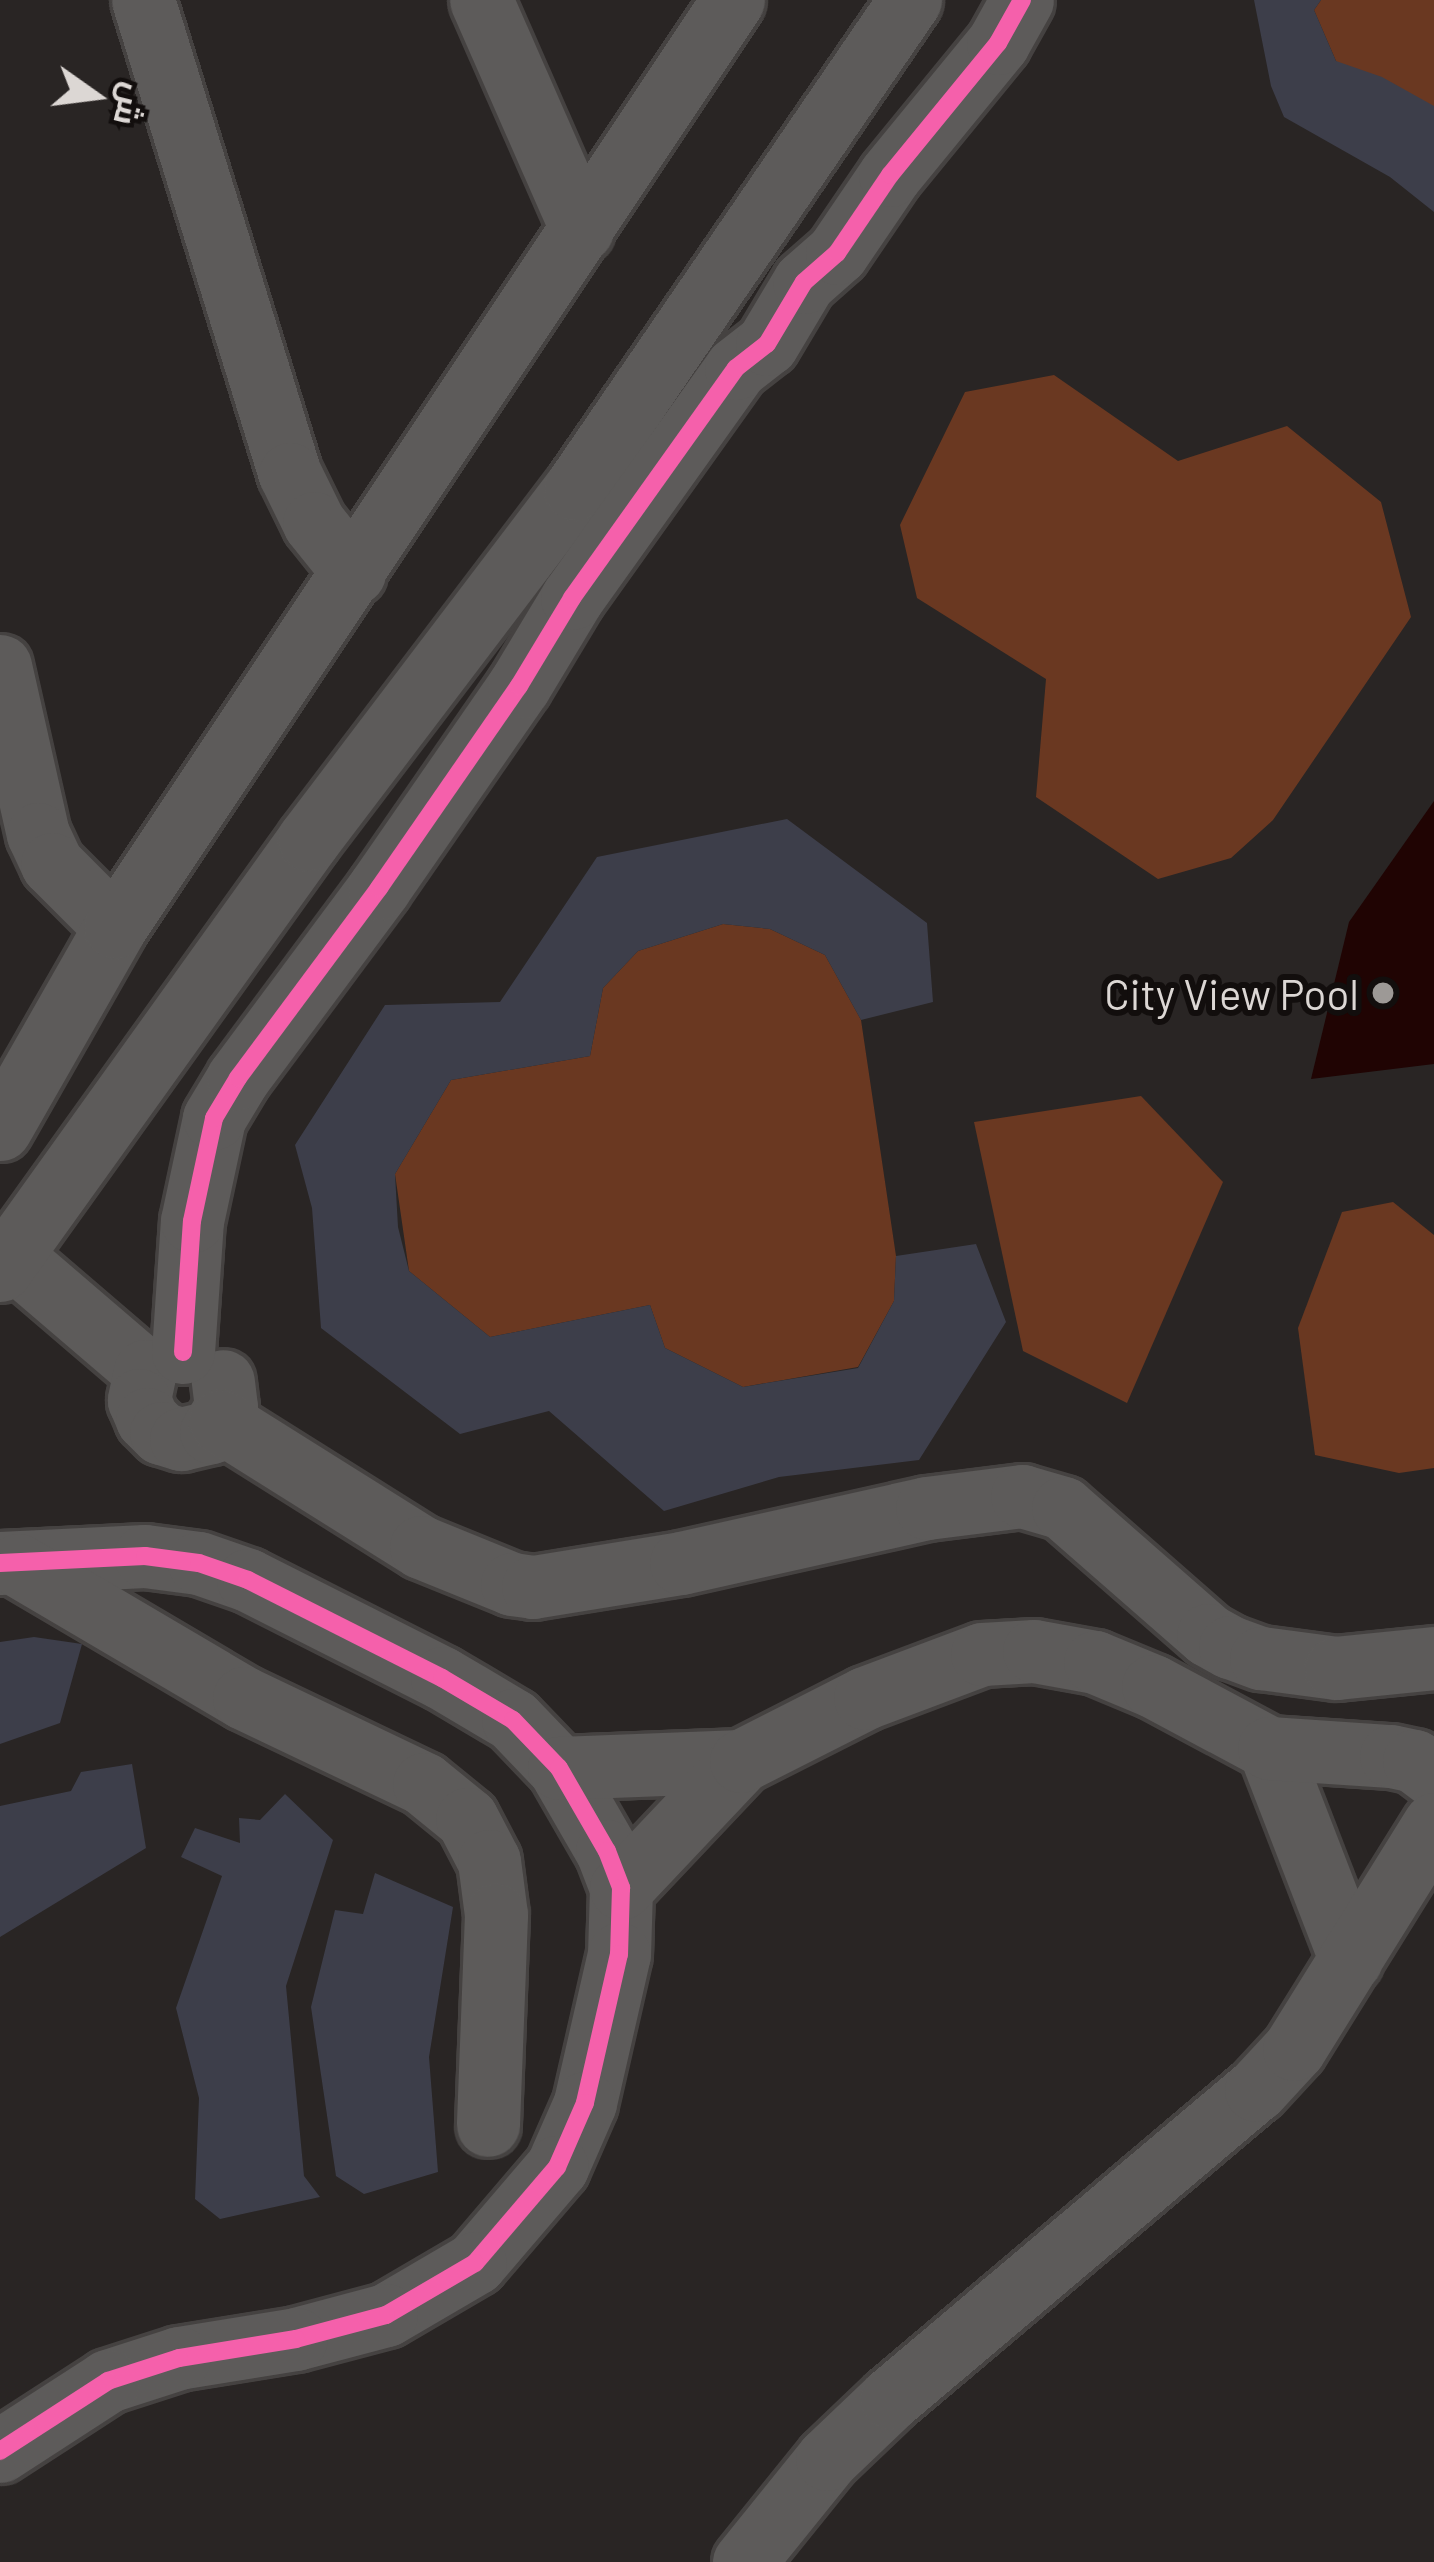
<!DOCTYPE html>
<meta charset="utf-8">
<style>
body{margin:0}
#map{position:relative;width:1434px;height:2562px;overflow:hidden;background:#292524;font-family:Barlow,Cairo,sans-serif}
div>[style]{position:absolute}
.green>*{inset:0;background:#6a3821}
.water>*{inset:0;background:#200403}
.building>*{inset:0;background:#3d3e4a}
.roads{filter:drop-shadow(3px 0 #454241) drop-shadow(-3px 0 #454241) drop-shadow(0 3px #454241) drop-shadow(0 -3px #454241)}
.minor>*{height:63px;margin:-31.5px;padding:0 31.5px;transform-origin:31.5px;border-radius:31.5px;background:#5d5b5a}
.cycleway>*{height:18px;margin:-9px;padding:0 9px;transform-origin:9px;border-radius:9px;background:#f560ab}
.dots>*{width:33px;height:33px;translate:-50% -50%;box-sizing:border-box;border:6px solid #120e0d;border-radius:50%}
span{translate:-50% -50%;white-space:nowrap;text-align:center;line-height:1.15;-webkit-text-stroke:12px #120e0d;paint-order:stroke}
.poi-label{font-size:42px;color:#dcd7d4}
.right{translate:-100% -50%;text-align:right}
.north{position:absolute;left:36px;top:36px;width:120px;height:120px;-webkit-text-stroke:9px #120e0d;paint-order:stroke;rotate:104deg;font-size:33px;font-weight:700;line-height:48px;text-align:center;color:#dcd7d4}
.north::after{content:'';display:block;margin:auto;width:42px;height:54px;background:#dcd7d4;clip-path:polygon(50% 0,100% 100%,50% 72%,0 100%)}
</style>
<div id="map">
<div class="green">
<i style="clip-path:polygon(1321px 0,1434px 0,1434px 186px,1336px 61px,1314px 10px)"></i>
<i style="clip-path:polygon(1054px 375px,1178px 461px,1287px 426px,1381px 502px,1411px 617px,1273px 820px,1231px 858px,1158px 879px,1036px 797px,1046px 679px,917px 598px,900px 525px,965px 392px)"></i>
<i style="clip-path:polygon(723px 924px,770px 929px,825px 955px,861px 1020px,896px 1256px,894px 1301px,858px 1367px,743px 1387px,665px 1348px,650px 1305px,490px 1337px,409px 1271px,395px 1174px,451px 1080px,590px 1056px,603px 988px,638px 951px)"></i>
<i style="clip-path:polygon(1141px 1096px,1223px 1182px,1127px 1403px,1023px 1351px,974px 1122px)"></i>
<i style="clip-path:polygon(1393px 1202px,1434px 1235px,1434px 1468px,1399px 1473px,1315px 1455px,1298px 1328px,1342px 1212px)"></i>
</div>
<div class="water">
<i style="clip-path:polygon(1434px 801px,1434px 1064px,1311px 1079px,1349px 922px)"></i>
</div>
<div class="building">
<i style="clip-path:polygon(1254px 0,1321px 0,1314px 10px,1336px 61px,1382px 77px,1434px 106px,1434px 212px,1390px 177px,1284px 117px,1271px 86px)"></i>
<i style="clip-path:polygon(787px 819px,927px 923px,933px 1002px,861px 1020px,825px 955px,770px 929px,723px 924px,638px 951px,603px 988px,590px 1056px,451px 1080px,395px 1174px,398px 1227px,409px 1271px,490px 1337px,650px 1305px,665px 1348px,743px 1387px,858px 1368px,894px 1301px,896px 1256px,976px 1244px,1006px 1322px,919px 1460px,779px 1477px,664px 1511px,549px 1411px,460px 1434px,321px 1328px,312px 1208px,295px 1145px,385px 1005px,500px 1002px,597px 857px)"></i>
<i style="clip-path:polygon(34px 1637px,82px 1644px,60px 1723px,0 1744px,0 1642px)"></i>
<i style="clip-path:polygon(132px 1764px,146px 1848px,0 1937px,0 1806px,71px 1791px,81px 1772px)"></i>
<i style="clip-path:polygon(285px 1794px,333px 1840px,286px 1986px,304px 2176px,320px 2197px,220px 2219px,195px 2199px,199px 2098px,176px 2008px,222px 1876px,181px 1857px,195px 1828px,240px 1843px,239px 1818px,260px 1820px)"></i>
<i style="clip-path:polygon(375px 1873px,453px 1907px,429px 2057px,438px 2172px,364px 2194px,336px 2176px,311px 2007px,335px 1910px,363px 1914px)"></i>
</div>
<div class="roads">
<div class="minor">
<i style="left:143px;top:0;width:496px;rotate:72.8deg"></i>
<i style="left:290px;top:474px;width:55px;rotate:63.9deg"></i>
<i style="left:314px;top:523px;width:64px;rotate:51.3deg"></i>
<i style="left:481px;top:0;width:251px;rotate:66.3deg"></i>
<i style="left:0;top:666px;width:172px;rotate:77.3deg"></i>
<i style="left:38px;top:834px;width:33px;rotate:65deg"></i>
<i style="left:52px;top:864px;width:89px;rotate:45deg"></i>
<i style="left:0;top:1129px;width:232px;rotate:-60.3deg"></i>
<i style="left:115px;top:927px;width:1114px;rotate:-56.31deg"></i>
<i style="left:11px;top:1256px;width:177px;rotate:40.6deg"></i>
<i style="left:145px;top:1371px;width:30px;rotate:102deg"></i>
<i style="left:139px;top:1400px;width:21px;rotate:67deg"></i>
<i style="left:147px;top:1419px;width:20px;rotate:45deg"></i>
<i style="left:161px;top:1433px;width:21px;rotate:17deg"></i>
<i style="left:181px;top:1439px;width:31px;rotate:-13deg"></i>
<i style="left:211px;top:1432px;width:29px;rotate:-59deg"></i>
<i style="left:226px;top:1407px;width:26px;rotate:-97deg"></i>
<i style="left:0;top:1270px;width:530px;rotate:-54.36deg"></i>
<i style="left:309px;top:839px;width:440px;rotate:-52.8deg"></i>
<i style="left:575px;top:489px;width:593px;rotate:-55.59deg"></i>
<i style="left:183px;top:1352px;width:131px;rotate:-86.1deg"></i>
<i style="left:192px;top:1221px;width:105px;rotate:-77.9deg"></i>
<i style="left:214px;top:1118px;width:47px;rotate:-59deg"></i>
<i style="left:238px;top:1078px;width:237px;rotate:-53.4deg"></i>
<i style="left:379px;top:888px;width:246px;rotate:-55.3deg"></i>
<i style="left:519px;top:686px;width:103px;rotate:-58.9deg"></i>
<i style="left:572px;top:598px;width:282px;rotate:-54.5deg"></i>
<i style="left:736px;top:368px;width:39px;rotate:-38deg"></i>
<i style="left:767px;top:344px;width:72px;rotate:-59.2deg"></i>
<i style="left:804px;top:282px;width:44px;rotate:-41.3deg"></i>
<i style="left:837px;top:253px;width:94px;rotate:-55.8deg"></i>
<i style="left:890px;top:175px;width:171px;rotate:-50.7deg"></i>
<i style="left:998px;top:43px;width:49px;rotate:-60.8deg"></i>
<i style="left:220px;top:1421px;width:237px;rotate:32.1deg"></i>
<i style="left:421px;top:1547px;width:98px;rotate:22.1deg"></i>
<i style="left:512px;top:1584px;width:21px;rotate:8deg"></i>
<i style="left:533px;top:1587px;width:150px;rotate:-9.2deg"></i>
<i style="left:681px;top:1563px;width:252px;rotate:-12.6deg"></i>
<i style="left:927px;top:1508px;width:96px;rotate:-7.2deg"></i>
<i style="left:1022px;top:1496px;width:43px;rotate:16.3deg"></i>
<i style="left:1063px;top:1508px;width:193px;rotate:41.2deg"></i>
<i style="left:1208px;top:1635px;width:25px;rotate:29deg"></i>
<i style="left:1230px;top:1647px;width:33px;rotate:20deg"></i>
<i style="left:1261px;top:1658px;width:76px;rotate:7.6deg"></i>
<i style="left:1336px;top:1668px;width:99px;rotate:-5.8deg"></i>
<i style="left:0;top:1563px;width:145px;rotate:-2.8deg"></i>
<i style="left:145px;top:1556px;width:54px;rotate:7.4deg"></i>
<i style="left:199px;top:1563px;width:52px;rotate:19.1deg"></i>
<i style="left:248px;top:1580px;width:217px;rotate:26.8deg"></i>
<i style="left:442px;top:1678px;width:82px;rotate:30.6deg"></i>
<i style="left:513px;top:1720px;width:66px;rotate:46.2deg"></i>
<i style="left:559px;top:1768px;width:96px;rotate:60deg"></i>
<i style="left:607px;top:1851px;width:40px;rotate:69deg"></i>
<i style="left:621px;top:1888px;width:66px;rotate:91.7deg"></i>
<i style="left:619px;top:1954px;width:153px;rotate:102.9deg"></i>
<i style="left:585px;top:2103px;width:70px;rotate:113.6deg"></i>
<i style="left:557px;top:2167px;width:126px;rotate:130.5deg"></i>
<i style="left:475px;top:2263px;width:103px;rotate:149.7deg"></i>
<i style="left:386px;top:2315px;width:93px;rotate:165.1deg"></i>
<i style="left:296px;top:2339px;width:119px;rotate:170.8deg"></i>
<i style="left:179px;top:2358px;width:75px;rotate:162.1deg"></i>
<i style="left:108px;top:2381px;width:129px;rotate:147.1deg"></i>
<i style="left:18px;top:1565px;width:262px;rotate:30.5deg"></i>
<i style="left:244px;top:1698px;width:199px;rotate:25.5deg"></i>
<i style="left:424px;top:1784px;width:55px;rotate:39.1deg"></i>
<i style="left:467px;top:1819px;width:47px;rotate:62.4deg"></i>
<i style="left:489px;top:1861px;width:54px;rotate:82.6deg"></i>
<i style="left:496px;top:1915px;width:210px;rotate:92.2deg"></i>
<i style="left:1269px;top:1748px;width:227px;rotate:68.9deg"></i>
<i style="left:559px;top:1768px;width:182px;rotate:-2.2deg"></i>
<i style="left:621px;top:1888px;width:175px;rotate:-46.6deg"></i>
<i style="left:741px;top:1761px;width:139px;rotate:-26.9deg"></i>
<i style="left:865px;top:1698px;width:125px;rotate:-20.6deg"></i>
<i style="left:982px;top:1654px;width:52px;rotate:-3.3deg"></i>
<i style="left:1034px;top:1651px;width:62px;rotate:10.2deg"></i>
<i style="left:1095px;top:1662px;width:63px;rotate:22.5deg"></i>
<i style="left:1153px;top:1686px;width:132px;rotate:28.1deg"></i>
<i style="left:1269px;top:1748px;width:122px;rotate:3.8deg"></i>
<i style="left:1391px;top:1756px;width:24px;rotate:12deg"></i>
<i style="left:1414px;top:1761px;width:25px;rotate:37deg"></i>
<i style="left:744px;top:2562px;width:132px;rotate:-51.1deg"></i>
<i style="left:827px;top:2459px;width:88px;rotate:-43.6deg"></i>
<i style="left:891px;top:2398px;width:478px;rotate:-40.2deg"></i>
<i style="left:1256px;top:2090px;width:56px;rotate:-47.2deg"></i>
<i style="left:1294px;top:2049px;width:265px;rotate:-58.1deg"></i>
</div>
</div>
<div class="cycleway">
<i style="left:183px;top:1352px;width:131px;rotate:-86.1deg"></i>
<i style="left:192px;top:1221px;width:105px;rotate:-77.9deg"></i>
<i style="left:214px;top:1118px;width:47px;rotate:-59deg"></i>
<i style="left:238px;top:1078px;width:237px;rotate:-53.4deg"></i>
<i style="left:379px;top:888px;width:246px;rotate:-55.3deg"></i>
<i style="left:519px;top:686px;width:103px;rotate:-58.9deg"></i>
<i style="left:572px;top:598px;width:282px;rotate:-54.5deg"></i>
<i style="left:736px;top:368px;width:39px;rotate:-38deg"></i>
<i style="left:767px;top:344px;width:72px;rotate:-59.2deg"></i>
<i style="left:804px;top:282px;width:44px;rotate:-41.3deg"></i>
<i style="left:837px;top:253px;width:94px;rotate:-55.8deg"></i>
<i style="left:890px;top:175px;width:171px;rotate:-50.7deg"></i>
<i style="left:998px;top:43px;width:49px;rotate:-60.8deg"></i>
<i style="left:0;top:1563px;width:145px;rotate:-2.8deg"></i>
<i style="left:145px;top:1556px;width:54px;rotate:7.4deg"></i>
<i style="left:199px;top:1563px;width:52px;rotate:19.1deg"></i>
<i style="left:248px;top:1580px;width:217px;rotate:26.8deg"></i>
<i style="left:442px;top:1678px;width:82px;rotate:30.6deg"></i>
<i style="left:513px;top:1720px;width:66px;rotate:46.2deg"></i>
<i style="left:559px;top:1768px;width:96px;rotate:60deg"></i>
<i style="left:607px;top:1851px;width:40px;rotate:69deg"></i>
<i style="left:621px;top:1888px;width:66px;rotate:91.7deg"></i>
<i style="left:619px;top:1954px;width:153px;rotate:102.9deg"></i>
<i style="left:585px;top:2103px;width:70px;rotate:113.6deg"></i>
<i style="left:557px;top:2167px;width:126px;rotate:130.5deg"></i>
<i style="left:475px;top:2263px;width:103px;rotate:149.7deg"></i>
<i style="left:386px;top:2315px;width:93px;rotate:165.1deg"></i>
<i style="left:296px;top:2339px;width:119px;rotate:170.8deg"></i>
<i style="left:179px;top:2358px;width:75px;rotate:162.1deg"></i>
<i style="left:108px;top:2381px;width:129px;rotate:147.1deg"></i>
</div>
<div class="dots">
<i style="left:1383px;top:993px;background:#9d9996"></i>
</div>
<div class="poi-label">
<span class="right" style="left:1359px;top:993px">City View Pool</span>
</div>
<div class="north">ش</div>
</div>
